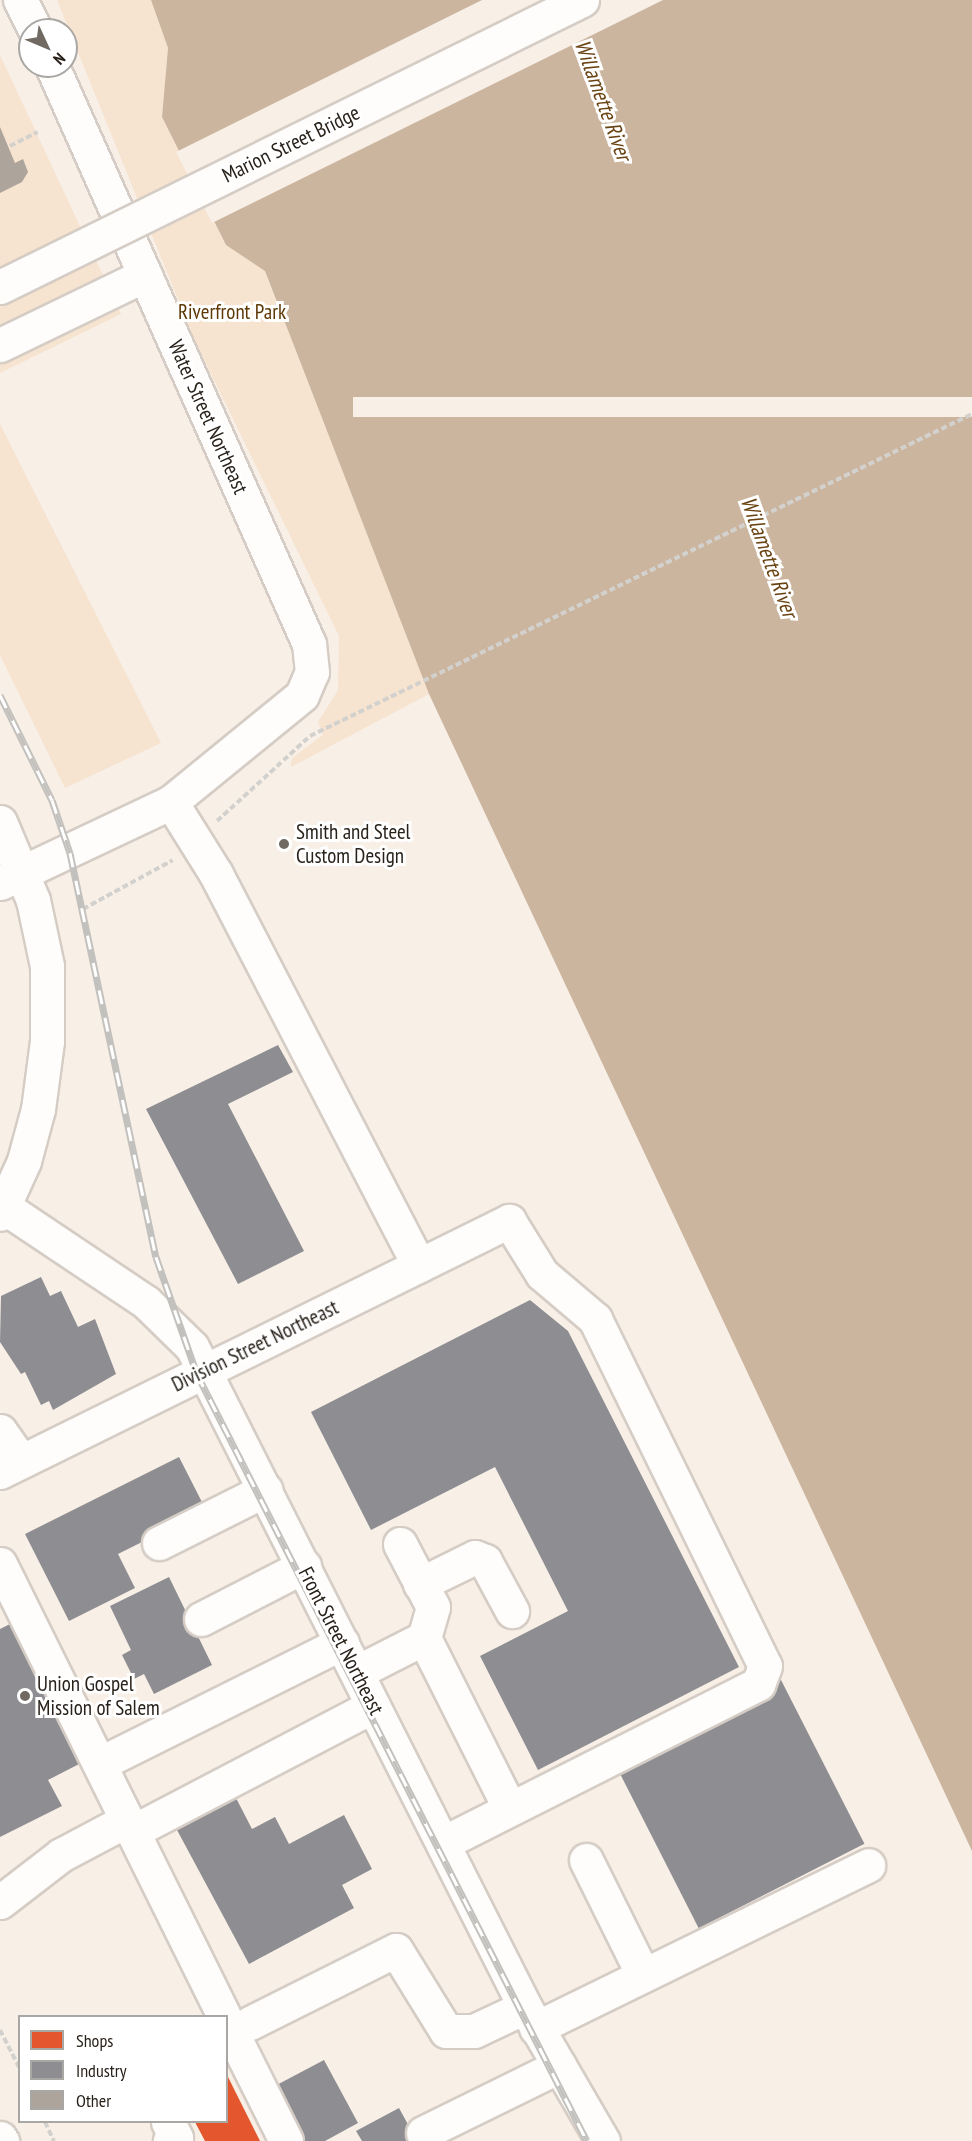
<!DOCTYPE html>
<style>
body{margin:0}
#map{position:relative;width:972px;height:2141px;overflow:hidden;background:#f8efe6;font-family:"PT Sans Narrow",sans-serif}
div>[style]{position:absolute}
.green>*{inset:0;background:#f6e3d0}
.water>*{inset:0;background:#cbb59f}
.pier>*{inset:0;background:#f8efe6;transform-origin:0 0}
.shops>*{inset:0;background:#e4572e}
.industry>*{inset:0;background:#8d8d92;transform-origin:0 0}
.building>*{inset:0;background:#ada49b}
.path>*{height:4px;margin-top:-2px;transform-origin:0;background:repeating-linear-gradient(90deg,#d3d1ce 0 6px,transparent 0 9px)}
.roads{filter:drop-shadow(2px 0 #d5cdc5) drop-shadow(-2px 0 #d5cdc5) drop-shadow(0 2px #d5cdc5) drop-shadow(0 -2px #d5cdc5)}
.minor>*{height:33px;margin:-16.5px;padding:0 16.5px;transform-origin:16.5px;border-radius:16.5px;background:#fefdfb}
.highway>*{height:33px;margin:-16.5px;padding:0 16.5px;transform-origin:16.5px;border-radius:16.5px;background:#fefdfb}
.rail>*{height:7px;margin-top:-3.5px;transform-origin:0;background:repeating-linear-gradient(90deg,#fff 0 14px,#c3c1be 0 28px);box-sizing:border-box;border-block:2px solid #c3c1be}
.bridges{filter:drop-shadow(2px 0 #d5cdc5) drop-shadow(-2px 0 #d5cdc5) drop-shadow(0 2px #d5cdc5) drop-shadow(0 -2px #d5cdc5)}
.highway-bridge>*{height:33px;margin:-16.5px;padding:0 16.5px;transform-origin:16.5px;border-radius:16.5px;background:#fefdfb}
.dots>*{width:16px;height:16px;translate:-50% -50%;box-sizing:border-box;border:3px solid #fff;border-radius:50%}
span{translate:-50% -50%;white-space:nowrap;text-align:center;line-height:1.15;-webkit-text-stroke:6px #fff;paint-order:stroke}
.street-label{font-size:21px;color:#29221b}
.park-label{font-size:21px;color:#5e3804}
.poi-label{font-size:21px;color:#29221b}
.left{translate:0 -50%;text-align:left}
.water-label{font-size:22px;color:#6a4313;font-style:italic}
.legend{position:absolute;left:18px;top:2015px;width:210px;height:108px;box-sizing:border-box;background:#fff;border:2px solid #a9a7a4;margin:0;padding:8px 10px;list-style:none;font-size:18px;color:#29221b}
.legend li{display:flex;align-items:center;gap:12px;height:30px}
.legend b{width:30px;border:2px solid #a9a7a4}
.north{position:absolute;left:18px;top:18px;width:60px;height:60px;box-sizing:border-box;background:#fff;border:2px solid #a9a7a4;border-radius:50%;rotate:134deg;font-size:16px;font-weight:700;line-height:24px;text-align:center;color:#29221b}
.north::after{content:'';display:block;margin:auto;width:21px;height:27px;background:#716a62;clip-path:polygon(50% 0,100% 100%,50% 72%,0 100%)}
</style>
<div id="map">
<div class="green">
<i style="clip-path:polygon(57px 0,151px 0,168px 48px,162px 117px,226px 245px,265px 271px,429px 694px,291px 767px,292px 758px,323px 735px,318px 722px,338px 690px,339px 636px,194px 339px)"></i>
<i style="clip-path:polygon(0 55px,121px 314px,0 373px)"></i>
<i style="clip-path:polygon(0 424px,161px 743px,65px 788px,0 655px)"></i>
</div>
<div class="water">
<i style="clip-path:polygon(151px 0,972px 0,972px 1851px,429px 694px,265px 271px,226px 245px,162px 117px,168px 48px)"></i>
</div>
<div class="pier">
<i style="clip-path:polygon(482px 0,663px 0,212px 223px,176px 152px)"></i>
<i style="left:972px;top:397px;width:20px;height:619px;rotate:90deg"></i>
</div>
<div class="shops">
<i style="clip-path:polygon(226px 2073px,260px 2141px,205px 2141px,195px 2122px,226px 2122px)"></i>
</div>
<div class="industry">
<i style="clip-path:polygon(278px 1045px,293px 1072px,228px 1104px,304px 1251px,238px 1284px,146px 1109px)"></i>
<i style="clip-path:polygon(41px 1277px,50px 1296px,61px 1291px,78px 1327px,95px 1319px,116px 1374px,53px 1410px,49px 1401px,41px 1405px,25px 1372px,21px 1374px,0 1342px,1px 1296px)"></i>
<i style="clip-path:polygon(530px 1300px,568px 1331px,739px 1667px,538px 1770px,480px 1656px,568px 1611px,495px 1467px,371px 1530px,311px 1412px)"></i>
<i style="clip-path:polygon(179px 1457px,206px 1510px,118px 1554px,135px 1588px,69px 1621px,25px 1534px)"></i>
<i style="clip-path:polygon(169px 1577px,212px 1665px,154px 1694px,144px 1674px,134px 1679px,122px 1655px,131px 1650px,110px 1606px)"></i>
<i style="clip-path:polygon(12px 1623px,83px 1762px,48px 1780px,62px 1806px,0 1837px,0 1629px)"></i>
<i style="left:780px;top:1678px;width:186px;height:186px;rotate:63deg"></i>
<i style="clip-path:polygon(236px 1798px,252px 1829px,275px 1817px,289px 1844px,344px 1815px,372px 1869px,342px 1885px,354px 1908px,249px 1964px,177px 1830px)"></i>
<i style="clip-path:polygon(324px 2060px,358px 2123px,325px 2141px,300px 2141px,271px 2088px)"></i>
<i style="clip-path:polygon(399px 2108px,417px 2141px,362px 2141px,356px 2131px)"></i>
</div>
<div class="building">
<i style="clip-path:polygon(0 127px,15px 163px,23px 159px,28px 172px,22px 182px,0 193px)"></i>
</div>
<div class="path">
<i style="left:10px;top:146px;width:31px;rotate:-27deg"></i>
<i style="left:217px;top:821px;width:126px;rotate:-42.4deg"></i>
<i style="left:310px;top:736px;width:736px;rotate:-25.94deg"></i>
<i style="left:83px;top:909px;width:102px;rotate:-28.6deg"></i>
<i style="left:0;top:2030px;width:44px;rotate:62.9deg"></i>
<i style="left:45px;top:2122px;width:21px;rotate:65deg"></i>
</div>
<div class="roads">
<div class="minor">
<i style="left:20px;top:0;width:34px;rotate:63deg"></i>
<i style="left:0;top:345px;width:161px;rotate:-25.8deg"></i>
<i style="left:171px;top:802px;width:85px;rotate:58deg"></i>
<i style="left:216px;top:874px;width:441px;rotate:62.6deg"></i>
<i style="left:0;top:883px;width:189px;rotate:-25.3deg"></i>
<i style="left:171px;top:802px;width:169px;rotate:-39.2deg"></i>
<i style="left:302px;top:695px;width:25px;rotate:-67deg"></i>
<i style="left:312px;top:672px;width:28px;rotate:-96deg"></i>
<i style="left:309px;top:644px;width:633px;rotate:-113.97deg"></i>
<i style="left:4px;top:1207px;width:171px;rotate:33.8deg"></i>
<i style="left:146px;top:1302px;width:64px;rotate:44.4deg"></i>
<i style="left:192px;top:1347px;width:739px;rotate:63.23deg"></i>
<i style="left:525px;top:2007px;width:155px;rotate:59.8deg"></i>
<i style="left:0;top:1431px;width:37px;rotate:55deg"></i>
<i style="left:0;top:1472px;width:568px;rotate:-26.25deg"></i>
<i style="left:509px;top:1221px;width:62px;rotate:58.1deg"></i>
<i style="left:542px;top:1274px;width:70px;rotate:40.3deg"></i>
<i style="left:595px;top:1319px;width:386px;rotate:63.9deg"></i>
<i style="left:765px;top:1666px;width:19px;rotate:111deg"></i>
<i style="left:758px;top:1684px;width:353px;rotate:153.2deg"></i>
<i style="left:159px;top:1543px;width:119px;rotate:-26.6deg"></i>
<i style="left:400px;top:1544px;width:71px;rotate:62.4deg"></i>
<i style="left:433px;top:1607px;width:32px;rotate:106deg"></i>
<i style="left:0;top:1564px;width:504px;rotate:63.64deg"></i>
<i style="left:420px;top:1584px;width:61px;rotate:-26.1deg"></i>
<i style="left:475px;top:1557px;width:11px;rotate:22deg"></i>
<i style="left:485px;top:1561px;width:57px;rotate:61.6deg"></i>
<i style="left:201px;top:1619px;width:116px;rotate:-27.2deg"></i>
<i style="left:357px;top:1672px;width:75px;rotate:-26.9deg"></i>
<i style="left:424px;top:1638px;width:191px;rotate:63.3deg"></i>
<i style="left:113px;top:1757px;width:256px;rotate:-26.5deg"></i>
<i style="left:147px;top:1824px;width:255px;rotate:-27.6deg"></i>
<i style="left:586px;top:1860px;width:128px;rotate:63.6deg"></i>
<i style="left:0;top:1902px;width:77px;rotate:-37.6deg"></i>
<i style="left:61px;top:1855px;width:75px;rotate:-27.9deg"></i>
<i style="left:226px;top:2021px;width:134px;rotate:63.4deg"></i>
<i style="left:250px;top:2023px;width:163px;rotate:-26.6deg"></i>
<i style="left:396px;top:1950px;width:95px;rotate:58.3deg"></i>
<i style="left:446px;top:2031px;width:28px"></i>
<i style="left:474px;top:2031px;width:56px;rotate:-25.2deg"></i>
<i style="left:536px;top:2028px;width:370px;rotate:-26.1deg"></i>
<i style="left:168px;top:2122px;width:18px;rotate:63deg"></i>
<i style="left:176px;top:2138px;width:7px;rotate:153deg"></i>
<i style="left:423px;top:2133px;width:152px;rotate:-26.2deg"></i>
</div>
<div class="highway">
<i style="left:0;top:822px;width:85px;rotate:67.1deg"></i>
<i style="left:33px;top:900px;width:67px;rotate:78deg"></i>
<i style="left:47px;top:966px;width:75px;rotate:90deg"></i>
<i style="left:47px;top:1041px;width:69px;rotate:97.5deg"></i>
<i style="left:38px;top:1109px;width:54px;rotate:105.1deg"></i>
<i style="left:24px;top:1161px;width:58px;rotate:114.4deg"></i>
<i style="left:0;top:2138px;width:4px;rotate:56deg"></i>
</div>
</div>
<div class="rail">
<i style="left:0;top:695px;width:117px;rotate:63.7deg"></i>
<i style="left:52px;top:800px;width:56px;rotate:71.2deg"></i>
<i style="left:70px;top:853px;width:413px;rotate:78deg"></i>
<i style="left:156px;top:1257px;width:124px;rotate:70.7deg"></i>
<i style="left:197px;top:1374px;width:860px;rotate:63.05deg"></i>
</div>
<div class="bridges">
<div class="highway-bridge">
<i style="left:0;top:287px;width:649px;rotate:-26.25deg"></i>
</div>
</div>
<div class="dots">
<i style="left:284px;top:844px;background:#716a62"></i>
<i style="left:25px;top:1696px;background:#716a62"></i>
</div>
<div class="street-label">
<span style="left:291px;top:144px;rotate:-26deg">Marion Street Bridge</span>
<span style="left:208px;top:417px;rotate:66deg">Water Street Northeast</span>
<span style="left:255px;top:1346px;rotate:-26deg">Division Street Northeast</span>
<span style="left:341px;top:1641px;rotate:63deg">Front Street Northeast</span>
</div>
<div class="park-label">
<span style="left:232px;top:312px">Riverfront Park</span>
</div>
<div class="poi-label">
<span class="left" style="left:296px;top:844px">Smith and Steel<br>Custom Design</span>
<span class="left" style="left:37px;top:1696px">Union Gospel<br>Mission of Salem</span>
</div>
<div class="water-label">
<span style="left:603px;top:100px;rotate:70deg">Willamette River</span>
<span style="left:769px;top:557px;rotate:70deg">Willamette River</span>
</div>
<ul class="legend">
<li><b style="height:16px;background:#e4572e"></b>Shops</li>
<li><b style="height:16px;background:#8d8d92"></b>Industry</li>
<li><b style="height:16px;background:#ada49b"></b>Other</li>
</ul>
<div class="north">N</div>
</div>
